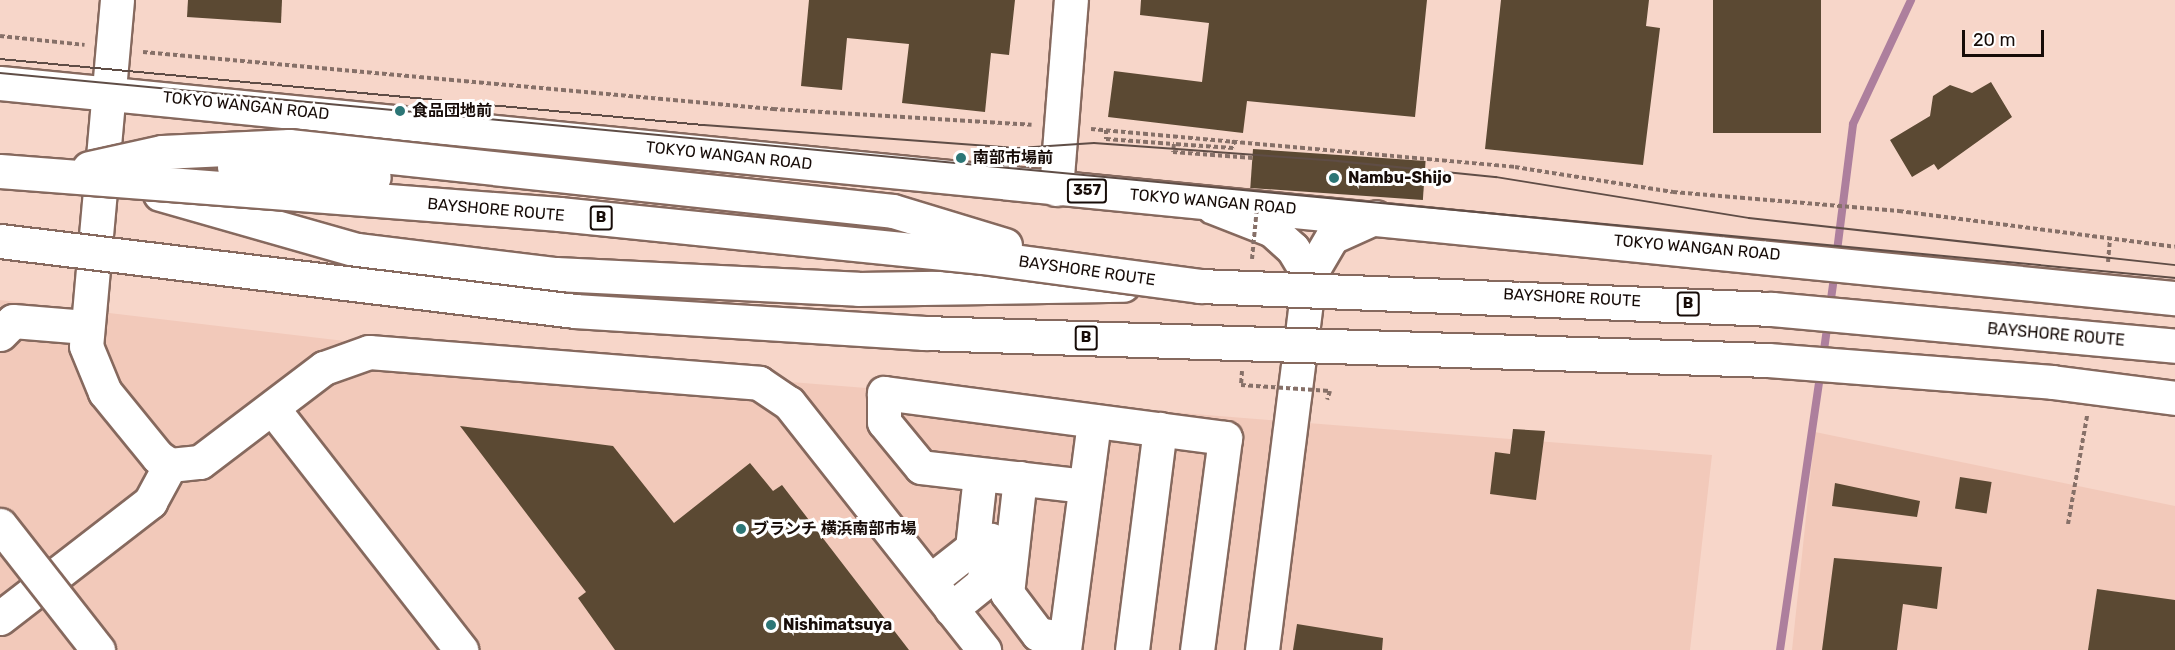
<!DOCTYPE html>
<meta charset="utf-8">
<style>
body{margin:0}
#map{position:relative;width:2175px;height:650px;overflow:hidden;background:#f7d6c9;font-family:Rubik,"Noto Sans JP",sans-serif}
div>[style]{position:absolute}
.built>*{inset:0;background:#f2c9ba}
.stream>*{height:8px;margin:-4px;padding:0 4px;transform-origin:4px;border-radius:4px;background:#ad7f9d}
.building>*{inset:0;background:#5b4933;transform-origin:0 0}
.path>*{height:4px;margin-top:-2px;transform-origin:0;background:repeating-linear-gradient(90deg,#867068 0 4.5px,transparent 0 7.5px)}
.roads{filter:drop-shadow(2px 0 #86695e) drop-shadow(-2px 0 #86695e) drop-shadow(0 2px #86695e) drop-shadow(0 -2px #86695e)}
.minor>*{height:33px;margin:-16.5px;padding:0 16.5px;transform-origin:16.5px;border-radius:16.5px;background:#fff}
.highway>*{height:33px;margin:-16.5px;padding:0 16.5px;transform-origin:16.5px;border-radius:16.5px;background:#fff}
.tram>*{height:1.5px;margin:-0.75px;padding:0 0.75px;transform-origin:0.75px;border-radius:0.75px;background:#5f4d46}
.path-bridge>*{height:4px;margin-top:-2px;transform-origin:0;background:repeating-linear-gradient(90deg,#867068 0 4.5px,transparent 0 7.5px)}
.bridges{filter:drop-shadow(2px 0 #86695e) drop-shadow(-2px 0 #86695e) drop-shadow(0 2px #86695e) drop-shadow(0 -2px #86695e)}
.minor-bridge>*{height:33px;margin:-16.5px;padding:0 16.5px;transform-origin:16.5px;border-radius:16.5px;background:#fff}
.highway-bridge>*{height:33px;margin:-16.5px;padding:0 16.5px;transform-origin:16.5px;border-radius:16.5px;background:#fff}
.dots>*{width:16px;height:16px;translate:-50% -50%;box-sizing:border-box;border:3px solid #fff;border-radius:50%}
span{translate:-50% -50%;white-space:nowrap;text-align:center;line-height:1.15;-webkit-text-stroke:6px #fff;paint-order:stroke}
.shield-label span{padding:2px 4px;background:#fff;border:2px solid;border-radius:4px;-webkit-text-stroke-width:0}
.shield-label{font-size:15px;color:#170c08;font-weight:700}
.street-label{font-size:16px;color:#170c08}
.poi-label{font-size:16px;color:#170c08;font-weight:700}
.left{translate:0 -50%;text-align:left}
.scale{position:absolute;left:1962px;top:30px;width:82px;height:27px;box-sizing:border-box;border:3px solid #170c08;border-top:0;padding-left:8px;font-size:18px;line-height:21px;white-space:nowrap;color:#170c08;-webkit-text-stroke:4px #fff;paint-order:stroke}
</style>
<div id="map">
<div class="built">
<i style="clip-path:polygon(0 300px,488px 358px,1712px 455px,1690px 650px,0 650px)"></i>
<i style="clip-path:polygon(1815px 432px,2175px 506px,2175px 650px,1792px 650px)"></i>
</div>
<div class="stream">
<i style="left:1836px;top:259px;width:136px;rotate:-82.8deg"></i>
<i style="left:1853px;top:124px;width:137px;rotate:-64.9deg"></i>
<i style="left:1830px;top:306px;width:34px;rotate:-82deg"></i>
<i style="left:1823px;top:357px;width:35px;rotate:-82deg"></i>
<i style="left:1780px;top:650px;width:283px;rotate:-81.7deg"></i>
</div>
<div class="building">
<i style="clip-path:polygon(188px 0,282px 0,281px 23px,187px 17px)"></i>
<i style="clip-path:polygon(809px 0,1015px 0,1009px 55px,991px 53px,985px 112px,902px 103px,909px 44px,847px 38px,842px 90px,801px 86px)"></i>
<i style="clip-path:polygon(1141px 0,1427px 0,1415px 117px,1247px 101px,1243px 133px,1108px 117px,1114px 71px,1202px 82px,1209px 23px,1140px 15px)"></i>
<i style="clip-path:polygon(1501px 0,1649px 0,1646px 26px,1660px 28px,1643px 165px,1485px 149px)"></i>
<i style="left:1713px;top:0;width:108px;height:133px"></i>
<i style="clip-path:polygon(1991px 82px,2012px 117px,1938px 170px,1934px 164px,1912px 177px,1890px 140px,1930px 116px,1933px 96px,1950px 85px,1972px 93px)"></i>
<i style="left:1253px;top:149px;width:173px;height:39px;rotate:4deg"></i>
<i style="clip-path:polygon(460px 426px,613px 446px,674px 523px,750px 463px,773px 491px,782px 485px,909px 650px,615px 650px,578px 598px,586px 592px)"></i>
<i style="clip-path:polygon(1513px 429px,1545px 431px,1536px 500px,1490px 494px,1495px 452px,1510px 454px)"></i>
<i style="left:1960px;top:477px;width:32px;height:32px;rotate:9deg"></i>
<i style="clip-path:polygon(1835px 483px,1920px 501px,1917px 517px,1832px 506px)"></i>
<i style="clip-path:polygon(1834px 558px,1942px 567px,1937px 609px,1903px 604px,1897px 650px,1822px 650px)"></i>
<i style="clip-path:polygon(2097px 589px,2175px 600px,2175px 650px,2088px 650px)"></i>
<i style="clip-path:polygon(1297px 624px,1383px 638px,1382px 650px,1293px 650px)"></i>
</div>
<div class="path">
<i style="left:0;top:36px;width:85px;rotate:6deg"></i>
<i style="left:143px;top:52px;width:633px;rotate:5.17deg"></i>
<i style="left:773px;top:109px;width:259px;rotate:3.5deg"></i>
<i style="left:1091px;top:129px;width:426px;rotate:5.1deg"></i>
<i style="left:1515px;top:167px;width:160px;rotate:9deg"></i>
<i style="left:1673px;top:192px;width:227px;rotate:4.8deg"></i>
<i style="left:1899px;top:211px;width:278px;rotate:7.4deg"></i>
<i style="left:1106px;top:130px;width:9px;rotate:90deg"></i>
<i style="left:1106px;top:139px;width:68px;rotate:4.2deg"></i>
<i style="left:1234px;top:140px;width:8px;rotate:97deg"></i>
<i style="left:1233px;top:148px;width:59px;rotate:-176.1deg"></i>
<i style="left:1174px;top:144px;width:8px;rotate:97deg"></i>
<i style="left:1173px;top:152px;width:80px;rotate:4.3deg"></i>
<i style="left:2108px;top:262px;width:23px;rotate:-85deg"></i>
<i style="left:2068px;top:524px;width:110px;rotate:-80deg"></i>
</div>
<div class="roads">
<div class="minor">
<i style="left:117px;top:0;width:347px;rotate:95.1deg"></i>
<i style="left:86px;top:346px;width:50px;rotate:67.6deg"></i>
<i style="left:105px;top:392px;width:84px;rotate:50.8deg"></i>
<i style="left:158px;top:457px;width:14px;rotate:34deg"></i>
<i style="left:170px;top:465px;width:30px;rotate:-6deg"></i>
<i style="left:200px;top:462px;width:156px;rotate:-37.2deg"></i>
<i style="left:324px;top:368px;width:48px;rotate:-19.6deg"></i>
<i style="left:369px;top:352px;width:391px;rotate:4.5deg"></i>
<i style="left:759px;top:383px;width:36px;rotate:34deg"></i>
<i style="left:789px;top:403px;width:315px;rotate:51.7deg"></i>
<i style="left:1056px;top:189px;width:190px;rotate:-85.5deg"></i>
<i style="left:1213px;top:207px;width:63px;rotate:21.3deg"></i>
<i style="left:1272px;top:230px;width:28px;rotate:42deg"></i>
<i style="left:1293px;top:249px;width:31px;rotate:59deg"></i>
<i style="left:0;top:334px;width:18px;rotate:-45deg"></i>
<i style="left:13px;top:321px;width:73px;rotate:4.7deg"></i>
<i style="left:273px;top:409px;width:306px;rotate:52deg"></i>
<i style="left:1020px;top:478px;width:116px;rotate:96.4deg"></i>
<i style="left:1007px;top:593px;width:51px;rotate:52.9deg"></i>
<i style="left:1038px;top:634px;width:27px;rotate:10deg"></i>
<i style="left:1085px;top:486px;width:165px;rotate:-173.4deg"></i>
<i style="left:921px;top:467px;width:58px;rotate:-129.4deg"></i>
<i style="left:884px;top:422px;width:29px;rotate:-90deg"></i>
<i style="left:884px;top:393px;width:344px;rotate:7.5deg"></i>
<i style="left:1225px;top:438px;width:214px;rotate:97.5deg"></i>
<i style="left:930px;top:581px;width:53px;rotate:-38.2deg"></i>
<i style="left:972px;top:548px;width:72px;rotate:-83.7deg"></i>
<i style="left:951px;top:609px;width:41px;rotate:-39.1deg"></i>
<i style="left:983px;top:583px;width:44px;rotate:-79.5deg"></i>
<i style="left:0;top:618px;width:190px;rotate:-37.7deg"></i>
<i style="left:150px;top:502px;width:42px;rotate:-61.6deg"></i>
<i style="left:1064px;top:650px;width:231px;rotate:-82.5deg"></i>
<i style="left:1132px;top:650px;width:223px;rotate:-82.8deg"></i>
<i style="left:1262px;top:650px;width:377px;rotate:-82.8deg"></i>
<i style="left:1309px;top:276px;width:45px;rotate:-59.5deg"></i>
<i style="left:1332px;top:237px;width:48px;rotate:-24.4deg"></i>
</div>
<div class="highway">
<i style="left:0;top:83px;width:2186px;rotate:5.65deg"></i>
<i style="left:160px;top:194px;width:205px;rotate:15.9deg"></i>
<i style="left:357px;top:250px;width:200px;rotate:6.9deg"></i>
<i style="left:556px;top:274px;width:302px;rotate:2.8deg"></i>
<i style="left:858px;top:289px;width:265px;rotate:-0.9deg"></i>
</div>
</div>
<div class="tram">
<i style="left:0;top:59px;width:707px;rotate:5.36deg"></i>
<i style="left:704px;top:125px;width:316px;rotate:4.2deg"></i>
<i style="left:1019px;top:148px;width:75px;rotate:-3.8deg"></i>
<i style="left:1094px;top:143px;width:245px;rotate:4.2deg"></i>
<i style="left:1338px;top:161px;width:159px;rotate:5.8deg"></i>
<i style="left:1496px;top:177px;width:256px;rotate:9.2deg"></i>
<i style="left:1749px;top:218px;width:429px;rotate:6.3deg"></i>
<i style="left:0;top:73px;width:2185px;rotate:5.38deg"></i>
</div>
<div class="path-bridge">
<i style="left:1252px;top:259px;width:62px;rotate:-84.5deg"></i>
<i style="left:1242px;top:371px;width:14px;rotate:94deg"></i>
<i style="left:1241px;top:385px;width:89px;rotate:3.9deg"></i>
<i style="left:1330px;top:391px;width:9px;rotate:108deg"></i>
</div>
<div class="bridges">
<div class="minor-bridge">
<i style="left:0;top:525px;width:159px;rotate:51.9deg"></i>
</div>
<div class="highway-bridge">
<i style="left:234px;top:167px;width:140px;rotate:4.1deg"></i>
<i style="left:89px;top:168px;width:75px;rotate:-12.4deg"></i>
<i style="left:162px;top:152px;width:127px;rotate:-2.7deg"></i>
<i style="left:289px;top:146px;width:607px;rotate:6.14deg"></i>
<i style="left:893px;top:211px;width:117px;rotate:16.9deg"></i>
<i style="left:0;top:171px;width:561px;rotate:4.4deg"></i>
<i style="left:559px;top:214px;width:426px;rotate:5.8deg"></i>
<i style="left:983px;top:257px;width:219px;rotate:7.6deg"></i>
<i style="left:1200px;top:286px;width:572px;rotate:2.3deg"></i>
<i style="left:1772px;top:309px;width:405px;rotate:5.2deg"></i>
<i style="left:0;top:241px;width:579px;rotate:6.94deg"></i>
<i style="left:575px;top:311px;width:350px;rotate:3.6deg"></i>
<i style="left:924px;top:333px;width:844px;rotate:1.83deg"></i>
<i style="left:1768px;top:360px;width:285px;rotate:4.4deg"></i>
<i style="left:2052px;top:382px;width:124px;rotate:7.4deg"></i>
</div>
</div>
<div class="dots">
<i style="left:400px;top:111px;background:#2c7676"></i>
<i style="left:961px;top:158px;background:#2c7676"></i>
<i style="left:1334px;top:178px;background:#2c7676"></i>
<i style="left:741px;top:529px;background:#2c7676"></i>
<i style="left:771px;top:625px;background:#2c7676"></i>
</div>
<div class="shield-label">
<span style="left:1087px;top:191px">357</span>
<span style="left:601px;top:218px">B</span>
<span style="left:1688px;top:304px">B</span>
<span style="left:1086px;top:338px">B</span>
</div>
<div class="street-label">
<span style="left:246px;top:106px;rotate:6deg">TOKYO WANGAN ROAD</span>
<span style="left:729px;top:156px;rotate:6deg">TOKYO WANGAN ROAD</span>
<span style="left:1213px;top:202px;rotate:5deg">TOKYO WANGAN ROAD</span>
<span style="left:496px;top:210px;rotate:5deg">BAYSHORE ROUTE</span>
<span style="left:1697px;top:248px;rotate:5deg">TOKYO WANGAN ROAD</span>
<span style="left:1087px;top:271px;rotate:8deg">BAYSHORE ROUTE</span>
<span style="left:1572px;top:298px;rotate:3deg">BAYSHORE ROUTE</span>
<span style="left:2056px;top:335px;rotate:5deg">BAYSHORE ROUTE</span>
</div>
<div class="poi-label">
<span class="left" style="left:412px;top:111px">食品団地前</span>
<span class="left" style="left:973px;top:158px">南部市場前</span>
<span class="left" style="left:1348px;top:178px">Nambu-Shijo</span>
<span class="left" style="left:753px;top:529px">ブランチ 横浜南部市場</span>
<span class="left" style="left:783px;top:625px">Nishimatsuya</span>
</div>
<div class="scale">20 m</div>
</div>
